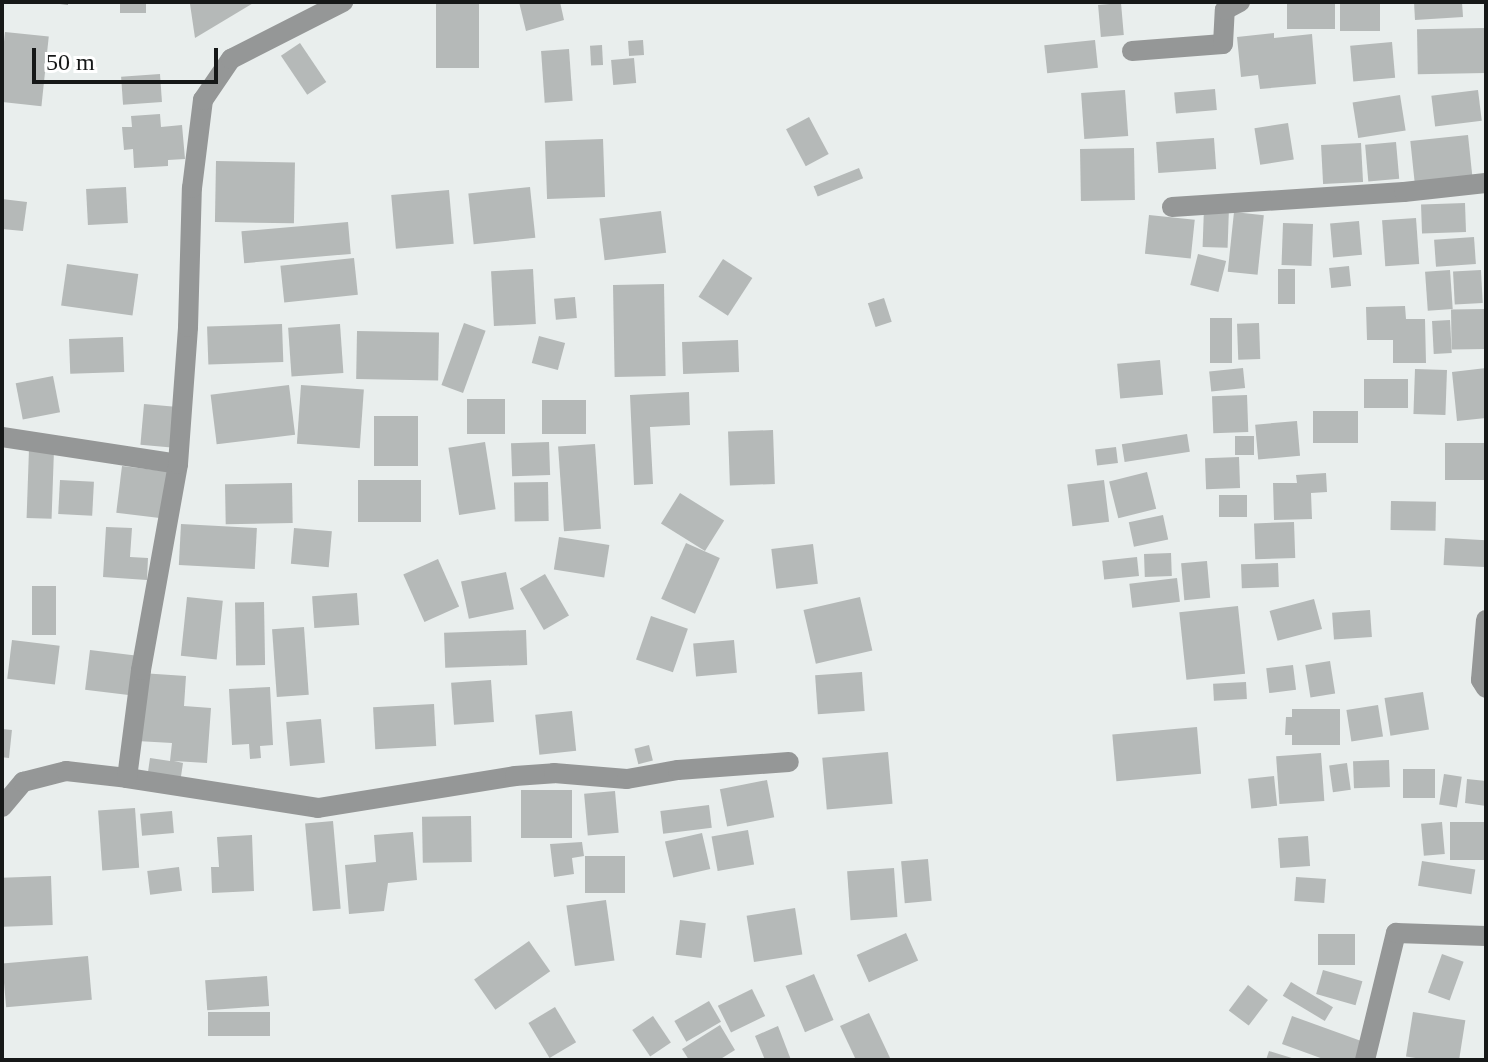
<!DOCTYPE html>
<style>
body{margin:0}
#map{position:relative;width:1488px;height:1062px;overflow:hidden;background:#e9eeed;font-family:"Times New Roman",serif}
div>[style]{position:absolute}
.building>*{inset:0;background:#b5b9b8;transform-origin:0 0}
.path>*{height:4px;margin-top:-2px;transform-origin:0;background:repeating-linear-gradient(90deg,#a2a6a5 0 8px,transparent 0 12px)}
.street>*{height:20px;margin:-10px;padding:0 10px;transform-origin:10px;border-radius:10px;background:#959797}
span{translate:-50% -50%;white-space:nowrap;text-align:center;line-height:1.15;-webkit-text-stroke:8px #fff;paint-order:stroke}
.frame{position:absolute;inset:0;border:4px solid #161818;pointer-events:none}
.scale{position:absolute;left:32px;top:48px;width:186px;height:36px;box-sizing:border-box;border:4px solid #161818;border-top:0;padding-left:10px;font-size:24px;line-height:28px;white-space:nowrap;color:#161818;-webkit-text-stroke:6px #fff;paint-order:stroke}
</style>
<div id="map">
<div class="building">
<i style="left:120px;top:2px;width:26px;height:11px"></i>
<i style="clip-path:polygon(194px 2px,255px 2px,195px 38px,190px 4px)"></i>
<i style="left:436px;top:2px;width:43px;height:66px"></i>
<i style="clip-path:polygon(519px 2px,560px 2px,564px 20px,526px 31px)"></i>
<i style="left:1287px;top:2px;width:48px;height:27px"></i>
<i style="left:1340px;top:2px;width:40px;height:29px"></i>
<i style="clip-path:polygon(1414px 2px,1462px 2px,1463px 17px,1415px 20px)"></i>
<i style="left:1121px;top:3px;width:32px;height:23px;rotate:85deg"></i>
<i style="left:1485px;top:28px;width:45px;height:68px;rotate:89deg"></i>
<i style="left:5px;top:32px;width:44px;height:70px;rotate:6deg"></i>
<i style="clip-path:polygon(1274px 33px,1274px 38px,1312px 34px,1316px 84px,1260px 89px,1258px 75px,1241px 77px,1237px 37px)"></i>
<i style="left:643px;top:40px;width:15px;height:15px;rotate:86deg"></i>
<i style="left:1095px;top:40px;width:28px;height:51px;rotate:84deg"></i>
<i style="left:1392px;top:42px;width:36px;height:42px;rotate:85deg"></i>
<i style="left:300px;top:43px;width:47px;height:23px;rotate:56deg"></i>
<i style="left:602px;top:45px;width:20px;height:12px;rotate:87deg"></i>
<i style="left:569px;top:49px;width:52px;height:28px;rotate:86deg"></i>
<i style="left:634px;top:58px;width:25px;height:23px;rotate:85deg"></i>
<i style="left:160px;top:74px;width:28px;height:39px;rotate:86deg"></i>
<i style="left:1215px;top:89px;width:21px;height:41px;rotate:85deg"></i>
<i style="left:1125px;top:90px;width:46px;height:44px;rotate:86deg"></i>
<i style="left:1478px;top:90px;width:31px;height:47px;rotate:83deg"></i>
<i style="left:1400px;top:95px;width:36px;height:48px;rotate:81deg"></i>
<i style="clip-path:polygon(160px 114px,161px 127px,182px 125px,185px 159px,168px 160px,168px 166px,134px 168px,133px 149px,124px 150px,122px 127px,132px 127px,131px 116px)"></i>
<i style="left:809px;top:117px;width:42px;height:26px;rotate:62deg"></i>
<i style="left:1288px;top:123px;width:37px;height:34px;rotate:81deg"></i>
<i style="left:1468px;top:135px;width:41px;height:58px;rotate:84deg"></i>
<i style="left:1214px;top:138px;width:31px;height:58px;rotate:86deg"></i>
<i style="left:603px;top:139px;width:58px;height:58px;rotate:88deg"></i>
<i style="left:1396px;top:142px;width:37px;height:31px;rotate:85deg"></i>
<i style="left:1361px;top:143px;width:39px;height:40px;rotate:87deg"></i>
<i style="left:1134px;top:148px;width:52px;height:54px;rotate:89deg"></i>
<i style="left:216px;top:161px;width:79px;height:61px;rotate:1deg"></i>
<i style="left:859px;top:168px;width:11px;height:49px;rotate:68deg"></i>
<i style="left:126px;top:187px;width:36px;height:40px;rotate:87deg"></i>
<i style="left:530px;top:187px;width:51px;height:62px;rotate:84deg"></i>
<i style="left:449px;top:190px;width:54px;height:58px;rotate:85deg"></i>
<i style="clip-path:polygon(2px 199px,27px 202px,23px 231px,2px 229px)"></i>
<i style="left:1465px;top:203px;width:29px;height:44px;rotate:88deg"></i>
<i style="left:1204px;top:207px;width:25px;height:40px;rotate:2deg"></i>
<i style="left:661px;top:211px;width:42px;height:62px;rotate:83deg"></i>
<i style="left:1234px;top:212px;width:30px;height:60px;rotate:6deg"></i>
<i style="left:1149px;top:215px;width:46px;height:39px;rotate:6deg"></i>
<i style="left:1416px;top:218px;width:46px;height:34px;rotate:86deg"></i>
<i style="left:1359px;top:221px;width:34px;height:29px;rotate:85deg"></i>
<i style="left:348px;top:222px;width:32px;height:107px;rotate:85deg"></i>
<i style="left:1283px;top:223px;width:30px;height:42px;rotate:2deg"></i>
<i style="left:1474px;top:237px;width:27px;height:40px;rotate:86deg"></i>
<i style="left:1198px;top:254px;width:29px;height:32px;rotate:14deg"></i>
<i style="left:354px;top:258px;width:37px;height:74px;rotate:84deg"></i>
<i style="left:723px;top:259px;width:35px;height:45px;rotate:33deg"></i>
<i style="left:67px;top:264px;width:72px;height:42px;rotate:8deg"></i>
<i style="left:1349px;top:266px;width:20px;height:20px;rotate:84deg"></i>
<i style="left:533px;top:269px;width:55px;height:42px;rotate:87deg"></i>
<i style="left:1278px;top:269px;width:17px;height:35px"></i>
<i style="left:1450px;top:270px;width:39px;height:25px;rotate:86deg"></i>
<i style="left:1481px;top:270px;width:33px;height:28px;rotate:87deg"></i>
<i style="left:664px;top:284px;width:92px;height:51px;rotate:89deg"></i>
<i style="left:575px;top:297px;width:21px;height:21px;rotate:85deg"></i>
<i style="left:884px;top:298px;width:25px;height:17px;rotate:72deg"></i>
<i style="clip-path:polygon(1405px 306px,1406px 319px,1425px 319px,1426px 363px,1393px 363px,1393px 340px,1367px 340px,1366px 307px)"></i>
<i style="left:1485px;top:309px;width:40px;height:34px;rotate:89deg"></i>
<i style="left:1210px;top:318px;width:22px;height:45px"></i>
<i style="left:1450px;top:320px;width:33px;height:18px;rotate:87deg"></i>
<i style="left:464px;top:323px;width:23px;height:66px;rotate:20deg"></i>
<i style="left:1259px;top:323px;width:36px;height:22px;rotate:88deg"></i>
<i style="left:282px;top:324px;width:38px;height:75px;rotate:88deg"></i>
<i style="left:340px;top:324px;width:49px;height:52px;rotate:86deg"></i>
<i style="left:357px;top:331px;width:82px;height:48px;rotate:1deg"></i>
<i style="left:539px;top:336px;width:27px;height:28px;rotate:15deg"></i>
<i style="left:123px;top:337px;width:35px;height:54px;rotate:88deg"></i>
<i style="left:738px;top:340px;width:32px;height:56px;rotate:88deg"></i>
<i style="left:1160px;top:360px;width:35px;height:43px;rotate:85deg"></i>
<i style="left:1243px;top:368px;width:20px;height:34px;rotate:84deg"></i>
<i style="clip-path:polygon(1486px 368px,1486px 418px,1457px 421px,1452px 372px)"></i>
<i style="left:1415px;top:369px;width:32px;height:45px;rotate:2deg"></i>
<i style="left:53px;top:376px;width:37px;height:38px;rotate:79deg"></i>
<i style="left:1408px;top:379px;width:29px;height:44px;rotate:90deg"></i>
<i style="left:289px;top:385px;width:50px;height:79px;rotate:83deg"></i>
<i style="left:301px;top:385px;width:63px;height:59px;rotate:4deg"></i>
<i style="clip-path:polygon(689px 392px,690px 425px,650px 427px,653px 484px,634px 485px,630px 395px)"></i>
<i style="left:1247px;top:395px;width:37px;height:35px;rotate:88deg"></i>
<i style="left:467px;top:399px;width:38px;height:35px"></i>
<i style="left:586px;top:400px;width:34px;height:44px;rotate:90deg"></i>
<i style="left:144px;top:404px;width:34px;height:41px;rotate:5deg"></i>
<i style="left:1313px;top:411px;width:45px;height:32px"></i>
<i style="left:374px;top:416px;width:44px;height:50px"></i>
<i style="left:1297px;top:421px;width:35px;height:42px;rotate:85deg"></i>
<i style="left:773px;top:430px;width:54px;height:45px;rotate:88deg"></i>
<i style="left:1187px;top:434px;width:18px;height:66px;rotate:81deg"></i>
<i style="left:1235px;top:436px;width:19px;height:19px"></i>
<i style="left:485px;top:442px;width:68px;height:37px;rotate:81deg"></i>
<i style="left:549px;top:442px;width:33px;height:38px;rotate:88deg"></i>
<i style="left:1445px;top:443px;width:41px;height:37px"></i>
<i style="left:595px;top:444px;width:85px;height:37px;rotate:86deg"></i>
<i style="left:1116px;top:447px;width:16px;height:21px;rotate:83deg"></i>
<i style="left:29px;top:449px;width:25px;height:69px;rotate:2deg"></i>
<i style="left:1239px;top:457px;width:31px;height:34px;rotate:88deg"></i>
<i style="left:122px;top:466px;width:50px;height:47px;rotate:7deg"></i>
<i style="left:1147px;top:472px;width:38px;height:39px;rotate:76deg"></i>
<i style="clip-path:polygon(1326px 473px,1327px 492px,1311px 493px,1312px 519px,1274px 520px,1273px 483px,1297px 483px,1296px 475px)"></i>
<i style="left:60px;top:480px;width:34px;height:34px;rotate:3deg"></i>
<i style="left:358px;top:480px;width:63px;height:42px"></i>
<i style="left:1104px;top:480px;width:42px;height:37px;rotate:83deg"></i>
<i style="left:548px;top:482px;width:39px;height:34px;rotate:89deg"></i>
<i style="left:292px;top:483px;width:40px;height:67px;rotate:89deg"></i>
<i style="left:680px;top:493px;width:52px;height:36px;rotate:32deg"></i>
<i style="left:1219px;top:495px;width:28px;height:22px"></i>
<i style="left:1391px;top:501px;width:45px;height:29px;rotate:1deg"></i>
<i style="left:1163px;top:515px;width:25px;height:35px;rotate:78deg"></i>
<i style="left:1294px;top:522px;width:36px;height:40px;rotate:88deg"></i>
<i style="left:181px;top:524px;width:76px;height:41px;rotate:3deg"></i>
<i style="clip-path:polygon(106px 527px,132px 528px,130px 557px,148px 558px,147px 580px,103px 577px)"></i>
<i style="left:294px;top:528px;width:38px;height:36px;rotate:5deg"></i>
<i style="left:559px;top:537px;width:51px;height:33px;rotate:9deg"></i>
<i style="left:1445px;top:538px;width:41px;height:27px;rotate:3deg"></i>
<i style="left:686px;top:543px;width:37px;height:61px;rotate:24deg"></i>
<i style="left:813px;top:544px;width:40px;height:42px;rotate:83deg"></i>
<i style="left:1171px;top:553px;width:23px;height:27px;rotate:88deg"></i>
<i style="left:1137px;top:557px;width:19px;height:35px;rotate:84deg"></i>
<i style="left:438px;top:559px;width:52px;height:38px;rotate:66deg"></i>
<i style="left:1207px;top:561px;width:37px;height:26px;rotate:85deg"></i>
<i style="left:1278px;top:563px;width:24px;height:37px;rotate:88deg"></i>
<i style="left:506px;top:572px;width:38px;height:46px;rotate:78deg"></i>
<i style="left:545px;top:574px;width:48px;height:29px;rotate:60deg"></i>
<i style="left:1177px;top:578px;width:24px;height:48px;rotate:83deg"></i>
<i style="left:32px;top:586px;width:24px;height:49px"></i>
<i style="left:357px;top:593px;width:32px;height:45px;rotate:86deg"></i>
<i style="left:187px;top:597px;width:36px;height:59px;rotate:6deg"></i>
<i style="left:860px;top:597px;width:55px;height:58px;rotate:77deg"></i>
<i style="left:1314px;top:599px;width:31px;height:46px;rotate:75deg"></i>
<i style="left:264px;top:602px;width:63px;height:29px;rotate:89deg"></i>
<i style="left:1238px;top:606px;width:68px;height:59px;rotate:84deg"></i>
<i style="left:1370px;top:610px;width:27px;height:38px;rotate:86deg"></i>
<i style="left:651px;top:616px;width:39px;height:46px;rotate:19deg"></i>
<i style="left:304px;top:627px;width:68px;height:32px;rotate:86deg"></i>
<i style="left:526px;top:630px;width:35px;height:82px;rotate:88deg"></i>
<i style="left:12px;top:640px;width:48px;height:39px;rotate:7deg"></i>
<i style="left:734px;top:640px;width:33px;height:41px;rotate:85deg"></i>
<i style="left:90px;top:650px;width:50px;height:40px;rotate:7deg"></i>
<i style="left:1330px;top:661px;width:33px;height:25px;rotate:81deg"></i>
<i style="left:1293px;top:665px;width:25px;height:27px;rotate:83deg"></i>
<i style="left:862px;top:672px;width:39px;height:47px;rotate:86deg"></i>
<i style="clip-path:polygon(141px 673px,186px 676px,184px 706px,211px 708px,207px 763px,174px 761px,183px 763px,180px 783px,147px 779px,150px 758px,170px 761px,172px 743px,137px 741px)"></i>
<i style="left:491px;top:680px;width:42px;height:40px;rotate:86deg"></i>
<i style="left:1246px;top:682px;width:17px;height:33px;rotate:87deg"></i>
<i style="clip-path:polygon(270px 687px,273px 745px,260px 746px,261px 758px,250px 759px,249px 744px,232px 745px,229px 689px)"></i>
<i style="left:1423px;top:692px;width:38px;height:39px;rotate:81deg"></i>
<i style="left:434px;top:704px;width:42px;height:61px;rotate:87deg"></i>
<i style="left:1378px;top:705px;width:32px;height:32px;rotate:81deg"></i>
<i style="clip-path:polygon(1292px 709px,1340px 709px,1340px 745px,1292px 745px,1292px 735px,1285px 735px,1286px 717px,1292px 717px)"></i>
<i style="left:572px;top:711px;width:40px;height:37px;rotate:84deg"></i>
<i style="left:321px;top:719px;width:44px;height:35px;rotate:85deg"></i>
<i style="left:1197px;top:727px;width:47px;height:85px;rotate:85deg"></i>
<i style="left:2px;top:729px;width:10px;height:28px;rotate:6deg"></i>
<i style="left:649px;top:745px;width:16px;height:15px;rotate:76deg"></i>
<i style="left:888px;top:752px;width:52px;height:66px;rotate:85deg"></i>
<i style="left:1321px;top:753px;width:48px;height:45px;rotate:86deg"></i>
<i style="left:1389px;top:760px;width:27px;height:36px;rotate:88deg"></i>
<i style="left:1347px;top:763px;width:27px;height:18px;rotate:82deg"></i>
<i style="left:1403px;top:769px;width:32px;height:29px"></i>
<i style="left:1444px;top:774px;width:18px;height:31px;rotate:9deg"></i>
<i style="left:1274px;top:776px;width:30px;height:26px;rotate:84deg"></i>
<i style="clip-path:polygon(1467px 779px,1486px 781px,1486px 806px,1465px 803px)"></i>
<i style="left:767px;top:780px;width:38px;height:48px;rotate:79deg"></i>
<i style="left:572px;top:790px;width:48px;height:51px;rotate:90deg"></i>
<i style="left:615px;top:791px;width:42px;height:31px;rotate:85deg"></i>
<i style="left:709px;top:805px;width:23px;height:49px;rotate:83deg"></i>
<i style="left:135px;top:808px;width:60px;height:37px;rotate:86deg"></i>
<i style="left:172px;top:811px;width:22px;height:32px;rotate:85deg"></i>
<i style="left:471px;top:816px;width:46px;height:49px;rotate:89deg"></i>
<i style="left:333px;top:821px;width:88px;height:28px;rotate:85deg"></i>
<i style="left:1442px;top:822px;width:32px;height:21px;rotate:85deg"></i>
<i style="left:1450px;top:822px;width:34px;height:38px"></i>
<i style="left:748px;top:830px;width:35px;height:37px;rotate:80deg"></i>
<i style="clip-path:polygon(413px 832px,417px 880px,388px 883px,384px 911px,349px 914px,345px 865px,376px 862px,374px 835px)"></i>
<i style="left:702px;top:833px;width:37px;height:38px;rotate:77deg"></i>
<i style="clip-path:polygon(252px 835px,254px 891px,212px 893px,211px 867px,219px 867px,217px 837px)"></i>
<i style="left:1308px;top:836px;width:30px;height:30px;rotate:86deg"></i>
<i style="clip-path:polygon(582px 842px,584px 856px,572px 858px,574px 874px,554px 877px,550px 844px)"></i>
<i style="left:625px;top:856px;width:37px;height:40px;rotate:90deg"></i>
<i style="left:928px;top:859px;width:42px;height:27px;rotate:85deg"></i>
<i style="left:1422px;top:861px;width:54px;height:25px;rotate:9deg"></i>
<i style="left:179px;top:867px;width:24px;height:32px;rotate:83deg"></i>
<i style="left:894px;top:868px;width:49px;height:47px;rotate:86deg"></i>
<i style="left:51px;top:876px;width:49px;height:49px;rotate:88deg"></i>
<i style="left:1296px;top:877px;width:30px;height:24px;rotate:4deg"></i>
<i style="left:606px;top:900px;width:61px;height:40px;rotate:82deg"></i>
<i style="left:795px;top:908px;width:47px;height:49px;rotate:81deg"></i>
<i style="left:680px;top:920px;width:26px;height:35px;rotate:7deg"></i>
<i style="left:906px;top:933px;width:30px;height:54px;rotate:66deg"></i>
<i style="left:1318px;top:934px;width:37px;height:31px"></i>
<i style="left:529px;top:941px;width:37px;height:67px;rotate:55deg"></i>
<i style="left:1442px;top:954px;width:23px;height:41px;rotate:20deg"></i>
<i style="left:88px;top:956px;width:44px;height:86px;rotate:85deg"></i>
<i style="left:1323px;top:970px;width:41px;height:25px;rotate:16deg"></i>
<i style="left:814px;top:974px;width:50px;height:31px;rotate:67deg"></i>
<i style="left:267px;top:976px;width:30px;height:62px;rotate:86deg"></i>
<i style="left:1291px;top:982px;width:49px;height:16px;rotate:31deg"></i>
<i style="left:1248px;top:985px;width:25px;height:32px;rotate:37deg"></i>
<i style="left:752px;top:989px;width:30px;height:38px;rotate:64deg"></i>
<i style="left:709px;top:1001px;width:24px;height:40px;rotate:60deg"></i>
<i style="left:555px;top:1007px;width:41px;height:31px;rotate:59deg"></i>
<i style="left:208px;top:1012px;width:62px;height:24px"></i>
<i style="left:1413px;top:1012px;width:53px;height:45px;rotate:9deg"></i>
<i style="clip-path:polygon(869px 1013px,891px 1060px,856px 1060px,840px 1026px)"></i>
<i style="left:653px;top:1016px;width:32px;height:25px;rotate:56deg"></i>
<i style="clip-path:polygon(1292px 1016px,1364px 1042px,1357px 1060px,1326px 1060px,1282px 1044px)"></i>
<i style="clip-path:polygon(720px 1025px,735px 1050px,719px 1060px,689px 1060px,682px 1049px)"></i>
<i style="clip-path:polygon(778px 1026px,791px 1060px,765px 1060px,755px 1036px)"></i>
<i style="clip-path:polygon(1269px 1051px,1295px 1059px,1295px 1060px,1266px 1060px)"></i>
</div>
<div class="path">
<i style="left:60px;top:2px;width:9px;rotate:6deg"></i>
</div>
<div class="street">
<i style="left:1132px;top:51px;width:91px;rotate:-4.4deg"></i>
<i style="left:1223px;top:44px;width:34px;rotate:-87deg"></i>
<i style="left:1225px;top:10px;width:17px;rotate:-28deg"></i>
<i style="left:1172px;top:207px;width:232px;rotate:-3.7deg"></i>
<i style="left:1404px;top:192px;width:82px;rotate:-6.3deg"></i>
<i style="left:2px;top:437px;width:178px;rotate:8.7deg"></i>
<i style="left:1486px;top:620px;width:60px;rotate:94.8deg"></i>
<i style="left:1481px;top:680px;width:9px;rotate:58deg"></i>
<i style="left:127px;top:778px;width:193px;rotate:8.9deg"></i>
<i style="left:318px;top:808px;width:200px;rotate:-9.2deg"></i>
<i style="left:515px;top:776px;width:39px;rotate:-4deg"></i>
<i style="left:554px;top:773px;width:73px;rotate:4.7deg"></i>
<i style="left:627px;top:779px;width:52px;rotate:-10deg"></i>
<i style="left:678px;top:770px;width:111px;rotate:-4.1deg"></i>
<i style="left:2px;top:807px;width:33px;rotate:-50deg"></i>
<i style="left:23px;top:782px;width:44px;rotate:-14.3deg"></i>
<i style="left:66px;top:771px;width:61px;rotate:6.5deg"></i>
<i style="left:127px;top:778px;width:109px;rotate:-82.6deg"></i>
<i style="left:141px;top:670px;width:209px;rotate:-79.8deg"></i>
<i style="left:178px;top:464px;width:137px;rotate:-85.8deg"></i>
<i style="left:188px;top:327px;width:139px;rotate:-88.4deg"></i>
<i style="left:192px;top:188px;width:89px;rotate:-82.9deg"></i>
<i style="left:203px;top:100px;width:50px;rotate:-55.7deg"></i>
<i style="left:231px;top:59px;width:126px;rotate:-27deg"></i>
<i style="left:1365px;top:1060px;width:131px;rotate:-76.3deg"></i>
<i style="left:1396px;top:933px;width:90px;rotate:1.9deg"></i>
</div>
<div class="frame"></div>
<div class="scale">50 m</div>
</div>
